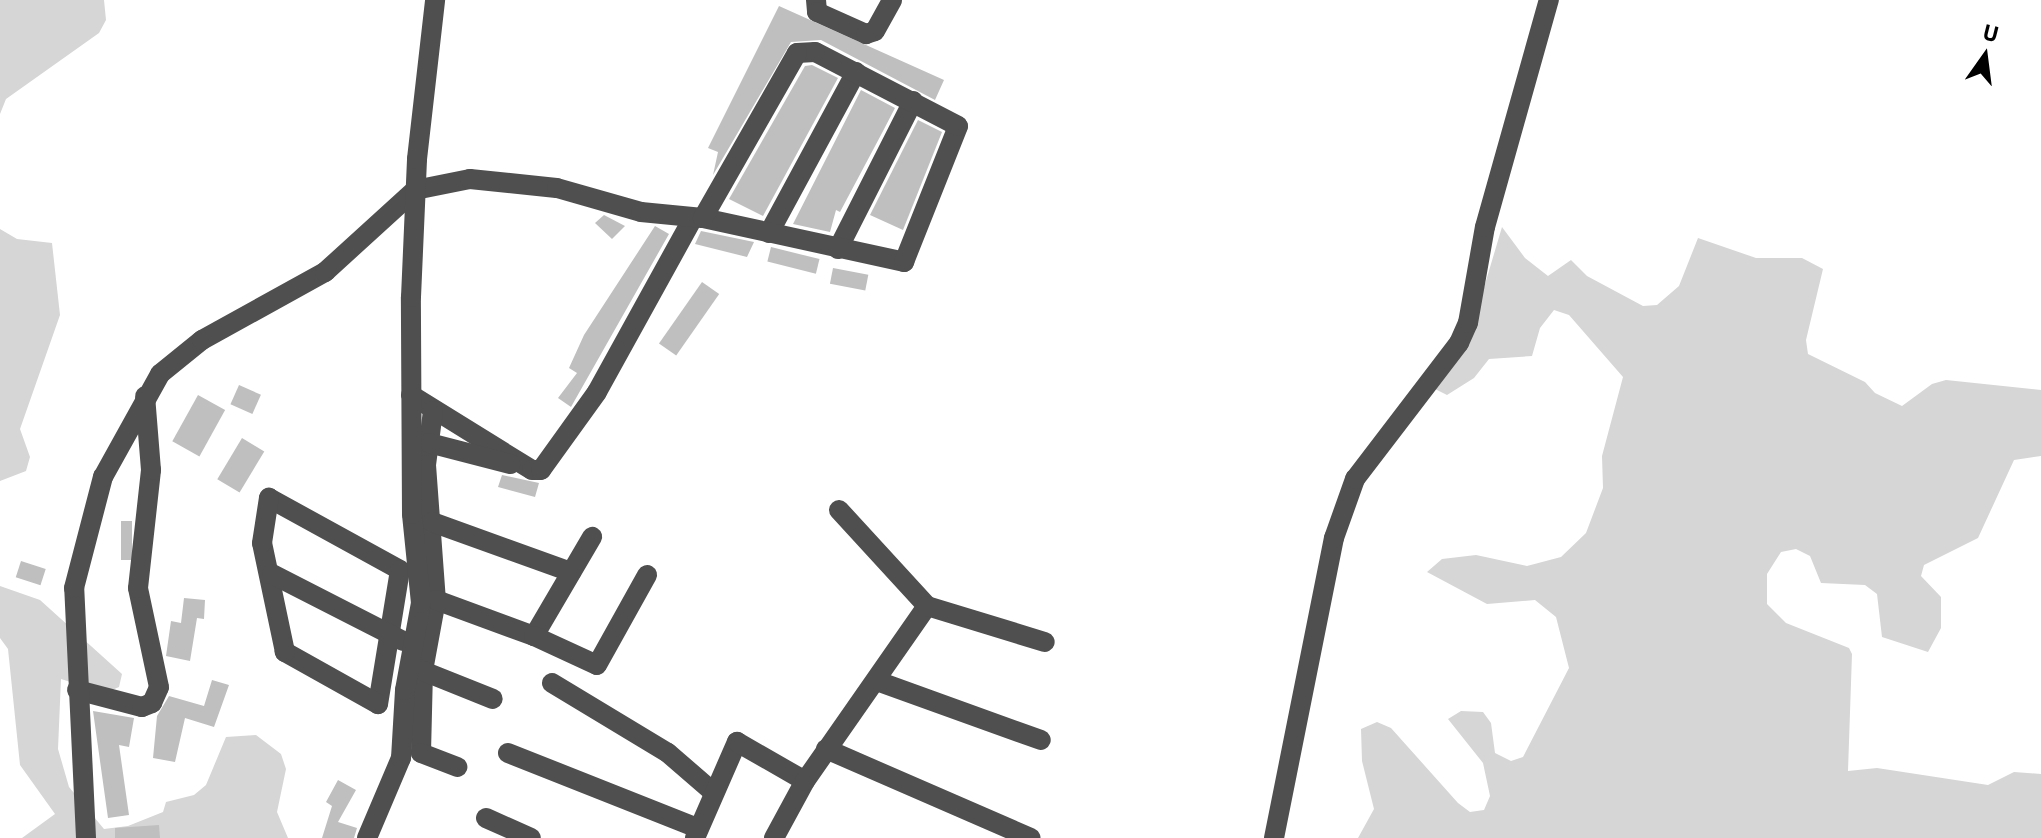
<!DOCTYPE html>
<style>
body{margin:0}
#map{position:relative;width:2041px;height:838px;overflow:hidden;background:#fff;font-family:"IBM Plex Sans",sans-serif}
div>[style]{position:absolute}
.green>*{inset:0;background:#d6d6d6}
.building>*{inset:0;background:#bfbfbf;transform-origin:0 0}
.minor>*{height:20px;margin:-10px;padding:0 10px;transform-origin:10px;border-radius:10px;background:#4f4f4f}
span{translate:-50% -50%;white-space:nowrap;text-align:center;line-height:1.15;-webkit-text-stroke:6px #fff;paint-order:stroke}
.north{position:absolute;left:1945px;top:16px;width:80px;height:80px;-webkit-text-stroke:6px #fff;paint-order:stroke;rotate:14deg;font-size:22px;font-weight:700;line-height:32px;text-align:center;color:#000}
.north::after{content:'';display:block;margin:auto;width:28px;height:36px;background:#000;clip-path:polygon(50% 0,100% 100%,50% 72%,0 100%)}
</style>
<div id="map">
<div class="green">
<i style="clip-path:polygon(0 0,104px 0,106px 20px,99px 33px,6px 99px,0 114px)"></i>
<i style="clip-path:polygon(1502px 227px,1525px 258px,1548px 276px,1571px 260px,1587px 276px,1643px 306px,1657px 305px,1679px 286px,1698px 238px,1756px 258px,1802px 258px,1823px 269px,1806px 340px,1808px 354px,1865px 382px,1875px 393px,1902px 406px,1932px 384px,1946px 380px,2041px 390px,2041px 456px,2014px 460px,1978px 538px,1924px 565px,1921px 576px,1941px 597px,1941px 628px,1928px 652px,1882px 637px,1877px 594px,1865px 585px,1821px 583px,1810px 556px,1796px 549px,1781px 552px,1767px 574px,1767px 604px,1786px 623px,1849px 648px,1852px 654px,1848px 771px,1877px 768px,1988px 785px,2014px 772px,2041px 774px,2041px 838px,1358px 838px,1374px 809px,1362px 761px,1361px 729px,1377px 722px,1391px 728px,1458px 803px,1470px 812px,1484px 810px,1490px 796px,1483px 763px,1448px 719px,1461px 711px,1483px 712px,1491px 723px,1495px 753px,1511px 761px,1523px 757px,1569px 668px,1556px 617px,1535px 600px,1487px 604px,1427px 572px,1442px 559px,1476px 555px,1527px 566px,1561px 557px,1586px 533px,1603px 488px,1602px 456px,1623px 377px,1569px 315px,1554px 310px,1540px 328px,1532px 356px,1489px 359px,1474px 378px,1447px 395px,1433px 388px,1469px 338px)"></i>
<i style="clip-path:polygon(0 229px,17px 239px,52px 243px,60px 315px,20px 429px,30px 457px,26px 471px,0 481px)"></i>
<i style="clip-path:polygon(0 586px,40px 600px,122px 674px,119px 687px,105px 693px,61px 679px,58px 749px,69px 787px,104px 829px,128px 826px,163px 812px,166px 802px,194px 795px,206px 785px,226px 737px,256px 735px,281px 754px,286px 769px,277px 812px,288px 838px,22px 838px,55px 814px,20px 765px,8px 649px,0 638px)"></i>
</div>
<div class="building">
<i style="clip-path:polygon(779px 6px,944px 80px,935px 100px,821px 40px,791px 42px,713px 175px,718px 152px,708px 148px)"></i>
<i style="clip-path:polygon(812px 65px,838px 78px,763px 216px,729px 199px,805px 66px)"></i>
<i style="clip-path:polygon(861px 90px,895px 108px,882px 133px,840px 212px,836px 210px,830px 232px,793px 224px)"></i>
<i style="clip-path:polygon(918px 120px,942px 132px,903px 230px,870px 215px)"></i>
<i style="clip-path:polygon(604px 215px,625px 226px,612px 239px,595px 223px)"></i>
<i style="clip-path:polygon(655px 226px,669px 234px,571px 407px,558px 398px,577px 373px,569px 368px,584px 335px)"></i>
<i style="clip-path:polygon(701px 231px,754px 242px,747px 257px,695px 244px)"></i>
<i style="left:771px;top:247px;width:50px;height:15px;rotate:14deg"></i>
<i style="left:833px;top:268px;width:36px;height:16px;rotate:11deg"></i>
<i style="left:702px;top:282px;width:21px;height:75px;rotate:35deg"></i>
<i style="left:239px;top:385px;width:24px;height:21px;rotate:24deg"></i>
<i style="left:198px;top:395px;width:31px;height:53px;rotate:29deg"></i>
<i style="left:242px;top:438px;width:26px;height:48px;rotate:31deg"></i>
<i style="clip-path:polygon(502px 475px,539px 483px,535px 497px,498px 487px)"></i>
<i style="left:121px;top:521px;width:11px;height:39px"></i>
<i style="left:21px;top:561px;width:26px;height:17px;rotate:18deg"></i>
<i style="clip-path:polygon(184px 598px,205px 600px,204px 619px,197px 618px,190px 661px,166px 656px,171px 621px,181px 623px)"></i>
<i style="clip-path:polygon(212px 680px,229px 685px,214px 727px,185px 718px,175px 762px,153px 758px,157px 716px,169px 696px,204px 706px)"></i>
<i style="clip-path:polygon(93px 711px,134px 718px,129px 747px,119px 745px,129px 815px,108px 818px)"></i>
<i style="clip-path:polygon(338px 780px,356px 790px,338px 822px,357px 828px,354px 838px,322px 838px,332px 806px,326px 802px)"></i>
<i style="clip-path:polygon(159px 825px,160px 838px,115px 838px,115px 828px)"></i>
</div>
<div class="minor">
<i style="left:816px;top:0;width:12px;rotate:85deg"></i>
<i style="left:817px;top:12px;width:54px;rotate:24.2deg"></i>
<i style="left:866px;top:34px;width:9px;rotate:-18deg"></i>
<i style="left:875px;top:31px;width:35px;rotate:-61deg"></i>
<i style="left:769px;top:233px;width:183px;rotate:-61.6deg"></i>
<i style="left:838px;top:249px;width:166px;rotate:-63.1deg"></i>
<i style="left:411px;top:395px;width:142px;rotate:31.8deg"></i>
<i style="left:532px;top:470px;width:9px"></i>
<i style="left:541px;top:470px;width:96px;rotate:-54.3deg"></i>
<i style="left:597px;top:392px;width:199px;rotate:-61.1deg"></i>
<i style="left:433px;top:411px;width:54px;rotate:97.4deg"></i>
<i style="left:426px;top:465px;width:135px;rotate:85.8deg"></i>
<i style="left:436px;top:600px;width:72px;rotate:100.4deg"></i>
<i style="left:423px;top:671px;width:82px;rotate:91.4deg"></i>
<i style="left:421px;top:753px;width:39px;rotate:21deg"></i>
<i style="left:429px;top:443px;width:84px;rotate:14.5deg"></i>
<i style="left:269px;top:498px;width:149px;rotate:28.8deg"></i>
<i style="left:400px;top:570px;width:136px;rotate:99.3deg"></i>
<i style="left:378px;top:704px;width:107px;rotate:-150.8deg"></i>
<i style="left:285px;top:652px;width:111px;rotate:-101.9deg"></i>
<i style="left:262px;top:543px;width:46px;rotate:-81.2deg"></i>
<i style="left:839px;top:510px;width:130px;rotate:47.5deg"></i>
<i style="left:432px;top:522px;width:148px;rotate:19.8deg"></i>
<i style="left:272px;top:574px;width:147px;rotate:27.1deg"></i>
<i style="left:436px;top:600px;width:104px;rotate:20.2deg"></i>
<i style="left:534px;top:636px;width:115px;rotate:-59.6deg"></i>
<i style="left:534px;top:636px;width:69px;rotate:24.7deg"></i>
<i style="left:597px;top:665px;width:103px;rotate:-60.9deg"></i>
<i style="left:423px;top:671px;width:75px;rotate:21.8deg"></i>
<i style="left:877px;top:681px;width:174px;rotate:19.8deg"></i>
<i style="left:552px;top:683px;width:135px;rotate:31.1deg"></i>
<i style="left:668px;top:753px;width:60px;rotate:40.9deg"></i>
<i style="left:77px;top:690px;width:67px;rotate:14.7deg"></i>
<i style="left:142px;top:707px;width:11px;rotate:-22deg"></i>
<i style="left:152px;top:703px;width:17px;rotate:-66deg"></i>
<i style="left:159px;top:687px;width:101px;rotate:-102deg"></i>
<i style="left:138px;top:588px;width:119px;rotate:-83.7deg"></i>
<i style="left:151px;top:470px;width:74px;rotate:-94.6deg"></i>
<i style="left:826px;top:749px;width:223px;rotate:23.5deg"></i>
<i style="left:508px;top:753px;width:203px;rotate:21.6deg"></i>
<i style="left:486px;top:818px;width:49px;rotate:24deg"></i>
<i style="left:86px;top:838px;width:250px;rotate:-92.7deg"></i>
<i style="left:74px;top:588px;width:115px;rotate:-75.4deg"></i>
<i style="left:103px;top:477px;width:118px;rotate:-61deg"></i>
<i style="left:160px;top:374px;width:54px;rotate:-39deg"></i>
<i style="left:202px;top:340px;width:141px;rotate:-28.9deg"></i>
<i style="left:325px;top:272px;width:122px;rotate:-42.3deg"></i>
<i style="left:415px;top:190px;width:56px;rotate:-11.3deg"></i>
<i style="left:470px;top:179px;width:87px;rotate:5.9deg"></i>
<i style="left:557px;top:188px;width:87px;rotate:15.9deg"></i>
<i style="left:641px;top:212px;width:62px;rotate:5.5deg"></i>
<i style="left:703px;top:218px;width:206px;rotate:12.3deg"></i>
<i style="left:904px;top:262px;width:146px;rotate:-68.3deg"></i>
<i style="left:958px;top:126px;width:161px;rotate:-152.6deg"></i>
<i style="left:815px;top:52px;width:18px;rotate:177deg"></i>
<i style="left:797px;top:53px;width:190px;rotate:119.7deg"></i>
<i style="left:367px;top:838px;width:87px;rotate:-67deg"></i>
<i style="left:401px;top:758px;width:68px;rotate:-86.6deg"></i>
<i style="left:405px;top:690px;width:88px;rotate:-79.6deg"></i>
<i style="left:421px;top:603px;width:89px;rotate:-95.8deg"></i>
<i style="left:412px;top:514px;width:217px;rotate:-90.3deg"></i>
<i style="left:411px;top:297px;width:138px;rotate:-87.5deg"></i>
<i style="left:417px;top:159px;width:160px;rotate:-83.5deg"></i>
<i style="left:695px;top:838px;width:105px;rotate:-66.4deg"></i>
<i style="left:737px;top:742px;width:78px;rotate:29.8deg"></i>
<i style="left:774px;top:838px;width:65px;rotate:-61.5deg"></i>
<i style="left:805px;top:781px;width:213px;rotate:-55.1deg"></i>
<i style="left:927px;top:606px;width:123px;rotate:17deg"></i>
<i style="left:1274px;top:838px;width:306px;rotate:-78.7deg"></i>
<i style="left:1334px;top:538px;width:63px;rotate:-70.4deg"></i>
<i style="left:1355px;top:479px;width:171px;rotate:-52.6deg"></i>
<i style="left:1459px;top:343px;width:22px;rotate:-66deg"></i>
<i style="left:1468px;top:323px;width:97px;rotate:-80deg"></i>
<i style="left:1485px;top:227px;width:236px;rotate:-74.3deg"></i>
</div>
<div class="north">U</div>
</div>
